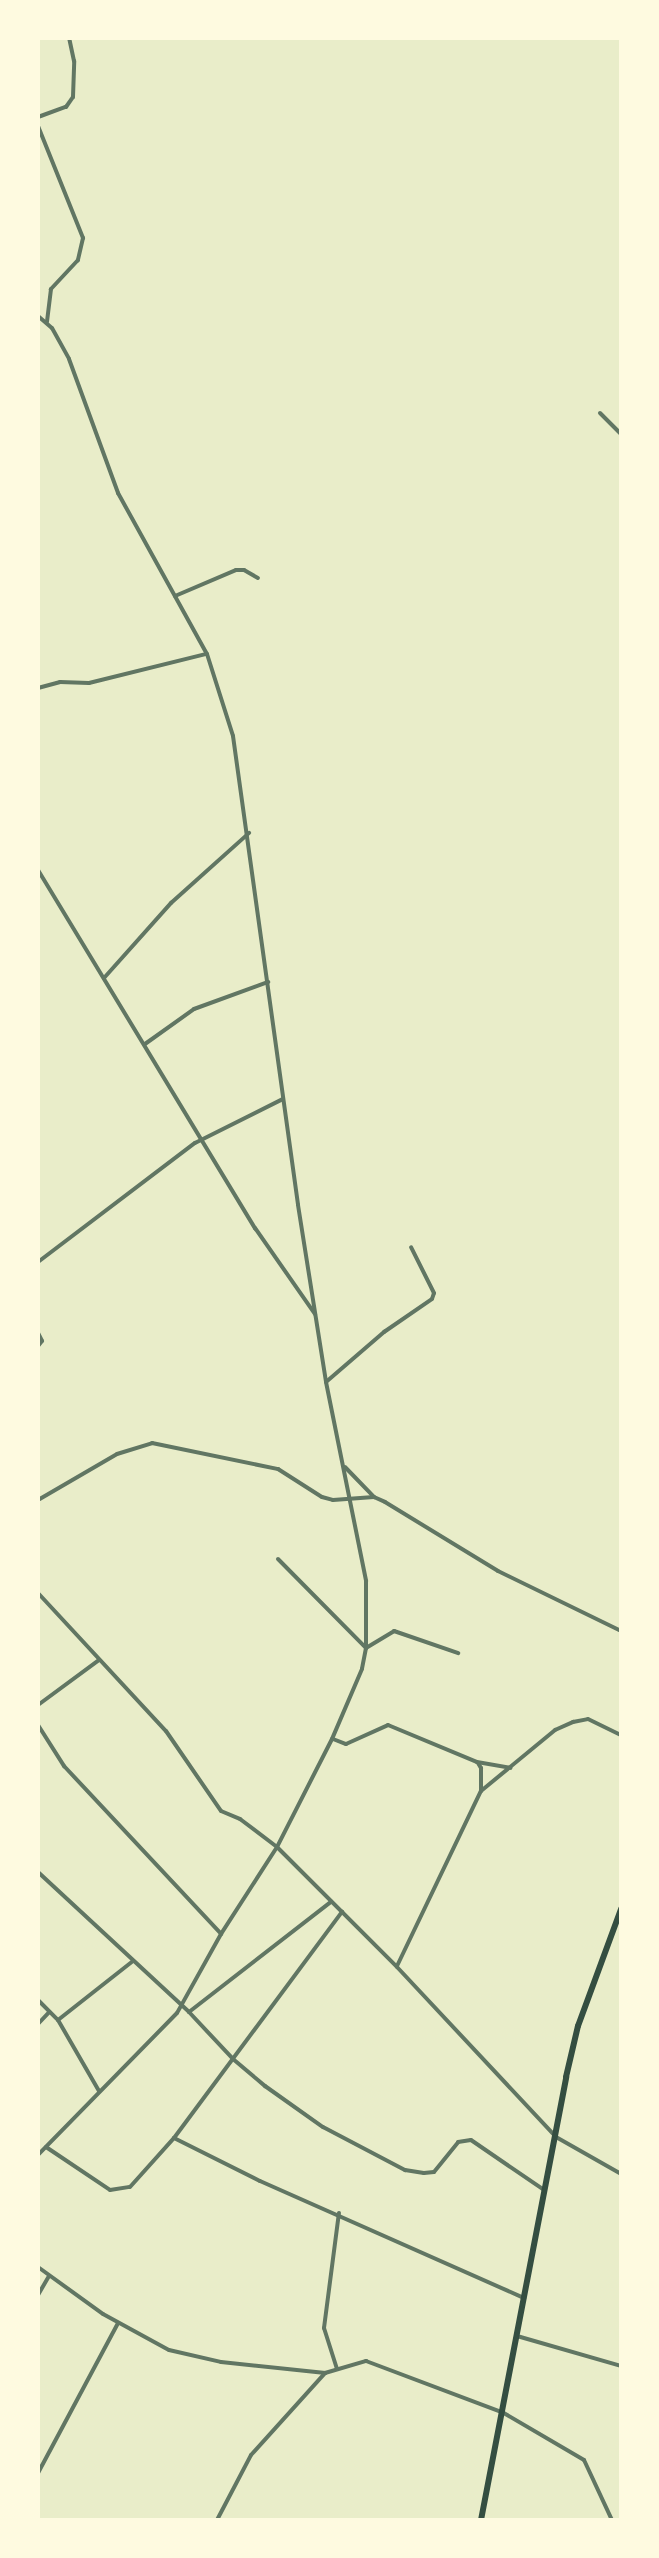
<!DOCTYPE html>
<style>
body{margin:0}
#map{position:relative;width:659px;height:2558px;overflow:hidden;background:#e9edc9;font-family:Mulish,sans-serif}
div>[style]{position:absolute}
.minor>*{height:4px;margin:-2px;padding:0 2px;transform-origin:2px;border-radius:2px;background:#617663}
.secondary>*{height:6px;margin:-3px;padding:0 3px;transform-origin:3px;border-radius:3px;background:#344e41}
span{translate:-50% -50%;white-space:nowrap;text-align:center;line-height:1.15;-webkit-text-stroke:6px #fefae0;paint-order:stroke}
.frame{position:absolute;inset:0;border:40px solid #fefae0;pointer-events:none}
</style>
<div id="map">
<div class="minor">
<i style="left:38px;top:117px;width:30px;rotate:-20deg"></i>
<i style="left:66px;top:107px;width:12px;rotate:-55deg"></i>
<i style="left:73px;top:97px;width:36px;rotate:-88deg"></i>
<i style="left:74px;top:61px;width:24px;rotate:-102deg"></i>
<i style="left:38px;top:126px;width:121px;rotate:68.1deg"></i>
<i style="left:83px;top:238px;width:23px;rotate:103deg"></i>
<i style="left:78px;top:260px;width:40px;rotate:133deg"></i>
<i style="left:51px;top:289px;width:33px;rotate:97deg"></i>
<i style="left:38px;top:316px;width:18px;rotate:41deg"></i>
<i style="left:52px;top:328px;width:35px;rotate:61deg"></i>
<i style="left:69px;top:359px;width:143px;rotate:69.9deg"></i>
<i style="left:118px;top:493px;width:184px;rotate:61.1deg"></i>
<i style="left:207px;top:654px;width:86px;rotate:72.4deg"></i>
<i style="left:233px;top:736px;width:473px;rotate:82.1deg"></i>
<i style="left:298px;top:1205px;width:179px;rotate:81deg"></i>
<i style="left:326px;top:1382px;width:203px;rotate:78.6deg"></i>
<i style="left:366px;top:1581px;width:67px;rotate:90deg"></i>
<i style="left:366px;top:1648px;width:21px;rotate:101deg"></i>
<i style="left:362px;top:1669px;width:76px;rotate:113.2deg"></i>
<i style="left:332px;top:1739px;width:121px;rotate:117deg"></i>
<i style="left:277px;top:1847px;width:103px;rotate:122.8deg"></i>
<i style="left:221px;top:1934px;width:90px;rotate:119.1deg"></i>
<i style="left:177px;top:2013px;width:199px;rotate:134.4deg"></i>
<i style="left:600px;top:413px;width:30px;rotate:45deg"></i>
<i style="left:175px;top:596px;width:66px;rotate:-23.1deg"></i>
<i style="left:236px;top:570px;width:8px"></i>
<i style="left:244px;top:570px;width:16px;rotate:30deg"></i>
<i style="left:38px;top:688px;width:23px;rotate:-15deg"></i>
<i style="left:60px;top:682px;width:29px;rotate:2deg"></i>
<i style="left:89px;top:683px;width:121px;rotate:-13.9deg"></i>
<i style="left:38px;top:870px;width:419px;rotate:58.8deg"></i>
<i style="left:255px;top:1228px;width:105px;rotate:55.1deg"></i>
<i style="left:104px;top:978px;width:101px;rotate:-48.2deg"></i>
<i style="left:171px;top:903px;width:105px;rotate:-41.9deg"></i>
<i style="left:145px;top:1044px;width:60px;rotate:-35.5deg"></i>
<i style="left:194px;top:1009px;width:79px;rotate:-20deg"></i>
<i style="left:38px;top:1262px;width:197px;rotate:-37.2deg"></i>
<i style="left:195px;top:1143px;width:98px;rotate:-26.6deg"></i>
<i style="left:38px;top:1333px;width:9px;rotate:63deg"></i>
<i style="left:42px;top:1341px;width:6px;rotate:129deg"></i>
<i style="left:326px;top:1382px;width:77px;rotate:-40.8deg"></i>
<i style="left:384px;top:1332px;width:58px;rotate:-34.5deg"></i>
<i style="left:432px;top:1299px;width:6px;rotate:-72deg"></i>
<i style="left:434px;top:1293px;width:51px;rotate:-116.6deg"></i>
<i style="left:345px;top:1467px;width:42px;rotate:46deg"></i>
<i style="left:38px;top:1500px;width:91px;rotate:-30.2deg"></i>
<i style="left:117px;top:1454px;width:37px;rotate:-17deg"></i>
<i style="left:152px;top:1443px;width:129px;rotate:11.7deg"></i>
<i style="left:278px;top:1469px;width:52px;rotate:32.5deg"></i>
<i style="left:322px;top:1497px;width:11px;rotate:15deg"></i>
<i style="left:333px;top:1500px;width:41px;rotate:-4.2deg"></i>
<i style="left:374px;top:1497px;width:12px;rotate:24deg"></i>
<i style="left:385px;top:1502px;width:132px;rotate:31.4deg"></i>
<i style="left:498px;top:1571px;width:137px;rotate:26deg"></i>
<i style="left:278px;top:1559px;width:125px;rotate:45.3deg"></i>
<i style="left:366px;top:1648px;width:33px;rotate:-31deg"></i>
<i style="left:394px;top:1631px;width:68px;rotate:19deg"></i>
<i style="left:38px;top:1593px;width:188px;rotate:47.2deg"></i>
<i style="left:166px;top:1731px;width:97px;rotate:55.5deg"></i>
<i style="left:221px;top:1811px;width:21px;rotate:23deg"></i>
<i style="left:240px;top:1819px;width:46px;rotate:37.1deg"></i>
<i style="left:277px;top:1847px;width:170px;rotate:45deg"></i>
<i style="left:397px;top:1967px;width:233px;rotate:46.9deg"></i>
<i style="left:556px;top:2137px;width:75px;rotate:29.6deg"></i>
<i style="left:38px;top:1705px;width:76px;rotate:-36.4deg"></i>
<i style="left:38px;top:1725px;width:49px;rotate:57.6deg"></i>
<i style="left:64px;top:1766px;width:230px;rotate:46.9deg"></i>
<i style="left:333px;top:1739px;width:14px;rotate:21deg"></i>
<i style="left:346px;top:1744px;width:46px;rotate:-24.3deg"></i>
<i style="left:388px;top:1725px;width:96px;rotate:22.6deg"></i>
<i style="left:477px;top:1762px;width:34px;rotate:10deg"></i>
<i style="left:478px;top:1763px;width:6px;rotate:59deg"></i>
<i style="left:481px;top:1768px;width:23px;rotate:90deg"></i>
<i style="left:38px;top:1872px;width:206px;rotate:42.8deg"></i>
<i style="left:189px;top:2012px;width:64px;rotate:46.9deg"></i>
<i style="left:233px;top:2059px;width:42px;rotate:40.2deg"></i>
<i style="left:265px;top:2086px;width:71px;rotate:35.3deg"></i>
<i style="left:323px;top:2127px;width:93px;rotate:27.7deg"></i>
<i style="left:405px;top:2170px;width:19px;rotate:9deg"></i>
<i style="left:424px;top:2173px;width:10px;rotate:-6deg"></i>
<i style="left:434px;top:2172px;width:38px;rotate:-51deg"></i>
<i style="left:458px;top:2142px;width:13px;rotate:-9deg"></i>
<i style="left:471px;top:2140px;width:88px;rotate:34.4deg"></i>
<i style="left:397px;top:1966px;width:194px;rotate:-64.4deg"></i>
<i style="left:481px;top:1791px;width:96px;rotate:-39.5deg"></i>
<i style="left:555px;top:1730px;width:20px;rotate:-24deg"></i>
<i style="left:573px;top:1722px;width:15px;rotate:-11deg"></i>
<i style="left:588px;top:1719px;width:37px;rotate:26deg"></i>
<i style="left:38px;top:2000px;width:28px;rotate:45deg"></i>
<i style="left:58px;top:2020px;width:82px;rotate:60deg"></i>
<i style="left:189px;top:2012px;width:180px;rotate:-37.8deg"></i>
<i style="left:58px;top:2020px;width:95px;rotate:-38.2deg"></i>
<i style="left:38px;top:2024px;width:16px;rotate:-47deg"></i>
<i style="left:174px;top:2138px;width:96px;rotate:26.6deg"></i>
<i style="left:260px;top:2181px;width:289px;rotate:23.9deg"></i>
<i style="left:46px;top:2147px;width:77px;rotate:33.9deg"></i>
<i style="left:110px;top:2190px;width:20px;rotate:-9deg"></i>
<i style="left:130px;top:2187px;width:66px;rotate:-48.1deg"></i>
<i style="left:174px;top:2138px;width:282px;rotate:-53.4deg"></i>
<i style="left:38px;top:2267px;width:80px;rotate:35.9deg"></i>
<i style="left:103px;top:2314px;width:75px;rotate:28.6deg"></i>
<i style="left:169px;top:2350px;width:53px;rotate:13deg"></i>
<i style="left:221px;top:2362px;width:105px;rotate:6deg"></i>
<i style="left:325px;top:2373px;width:43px;rotate:-16.3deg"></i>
<i style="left:366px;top:2361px;width:145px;rotate:20.6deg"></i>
<i style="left:502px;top:2412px;width:95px;rotate:30.3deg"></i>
<i style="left:584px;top:2460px;width:66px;rotate:65deg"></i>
<i style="left:38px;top:2295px;width:22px;rotate:-60deg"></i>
<i style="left:517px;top:2336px;width:108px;rotate:16.1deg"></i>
<i style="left:337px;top:2369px;width:43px;rotate:-107.6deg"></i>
<i style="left:324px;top:2328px;width:116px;rotate:-82.6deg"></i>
<i style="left:38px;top:2473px;width:170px;rotate:-61.9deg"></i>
<i style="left:217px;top:2520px;width:73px;rotate:-62.4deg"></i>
<i style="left:251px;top:2455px;width:110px;rotate:-47.9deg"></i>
</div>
<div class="secondary">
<i style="left:481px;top:2520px;width:451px;rotate:-79.1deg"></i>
<i style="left:566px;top:2077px;width:52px;rotate:-76.8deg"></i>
<i style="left:578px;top:2026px;width:125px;rotate:-69.8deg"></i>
</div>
<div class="frame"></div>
</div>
